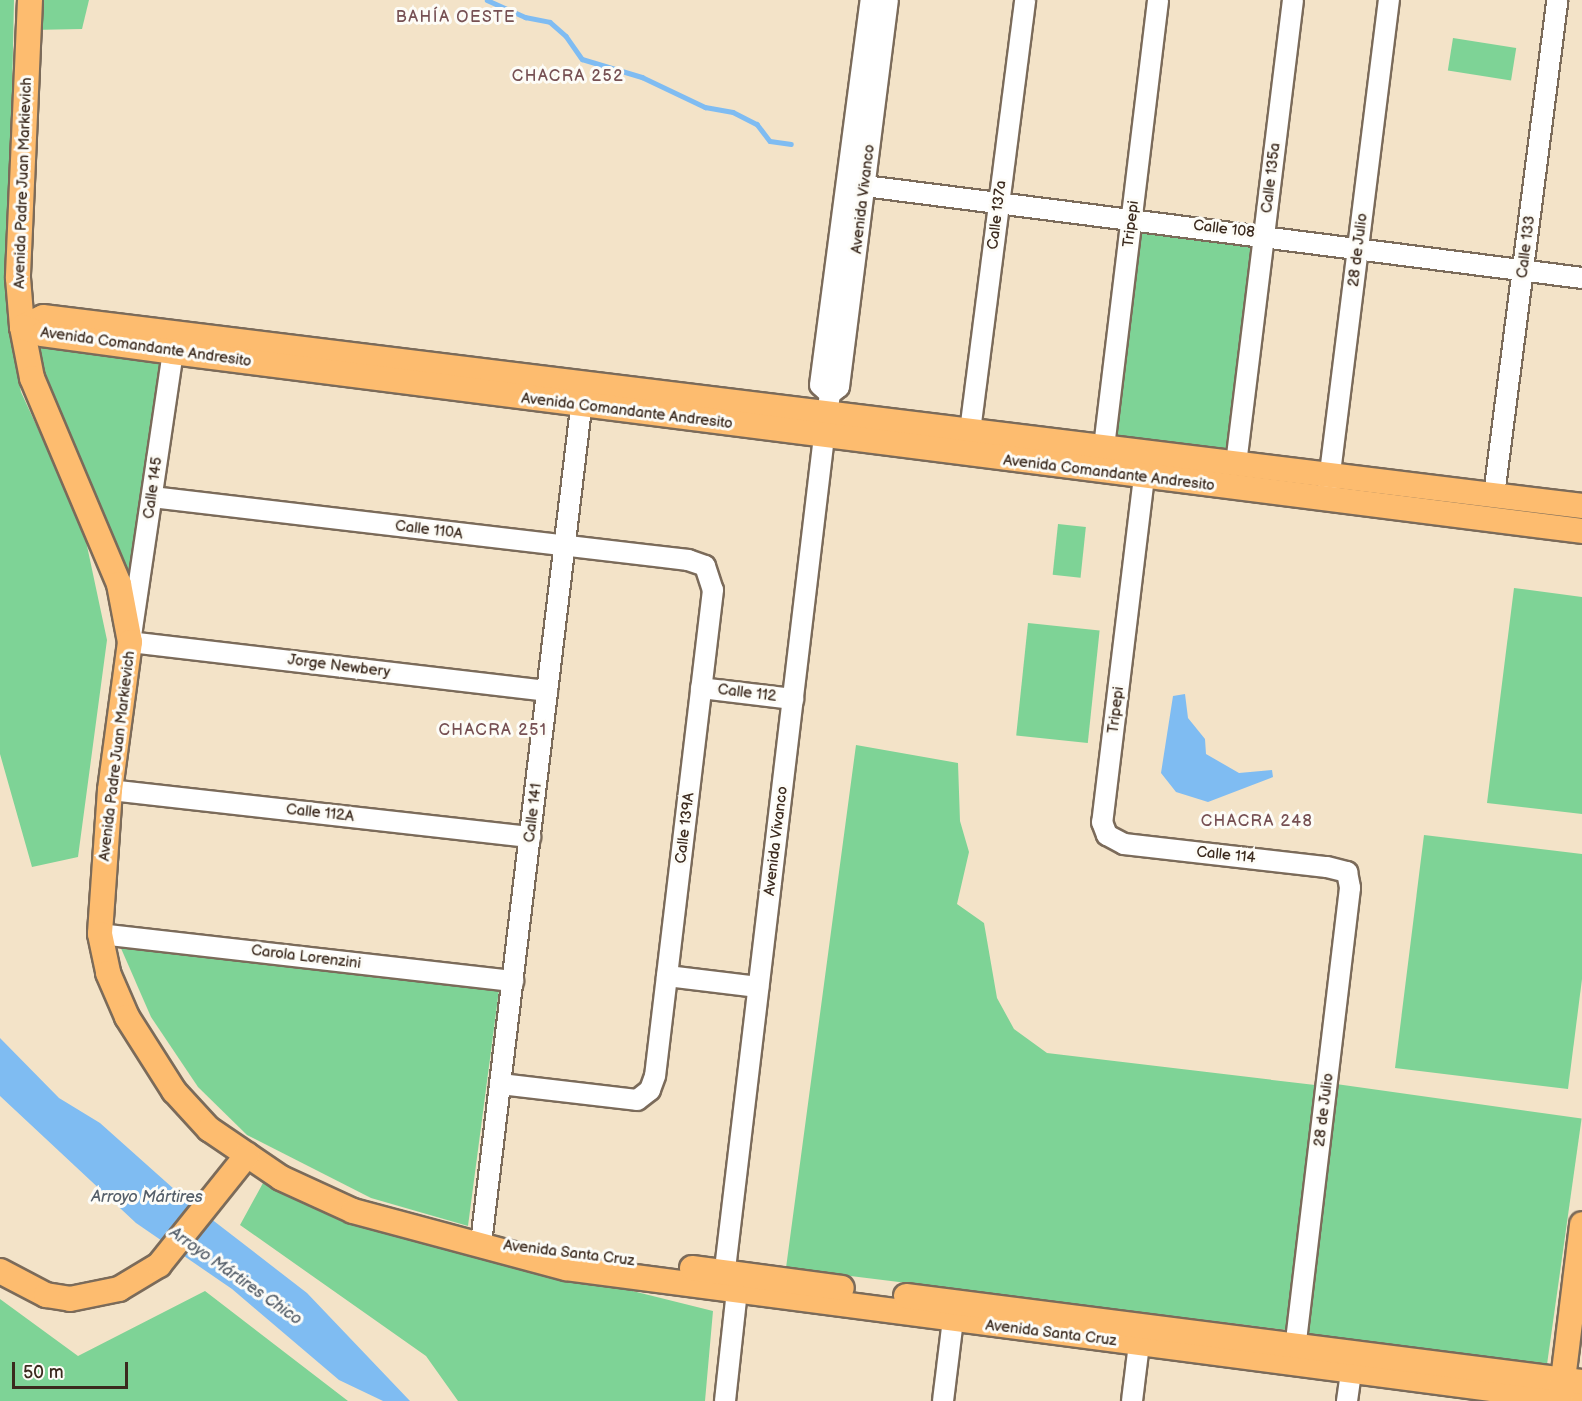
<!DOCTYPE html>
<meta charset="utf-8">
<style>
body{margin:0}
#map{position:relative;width:1582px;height:1401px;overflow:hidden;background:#f3e3c8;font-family:"Balsamiq Sans",sans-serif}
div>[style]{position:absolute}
.green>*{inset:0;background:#7ed396;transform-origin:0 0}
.water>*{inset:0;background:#7fbcf2}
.stream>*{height:4.5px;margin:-2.25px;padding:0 2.25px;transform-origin:2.25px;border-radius:2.25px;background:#7fbcf2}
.roads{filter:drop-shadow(2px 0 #7b6b5a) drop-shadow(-2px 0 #7b6b5a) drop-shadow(0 2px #7b6b5a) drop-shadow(0 -2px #7b6b5a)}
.minor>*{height:20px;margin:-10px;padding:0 10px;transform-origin:10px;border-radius:10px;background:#fff}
.major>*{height:24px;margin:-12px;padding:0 12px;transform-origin:12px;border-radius:12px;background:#fdbc6f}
span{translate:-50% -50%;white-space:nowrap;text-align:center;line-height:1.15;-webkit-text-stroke:6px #fdfcf7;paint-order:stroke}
.street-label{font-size:15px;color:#3b2a1e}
.neighbourhood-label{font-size:16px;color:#765053;letter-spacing:1.5px}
.water-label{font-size:16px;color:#535d68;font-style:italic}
.scale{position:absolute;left:12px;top:1362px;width:116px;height:27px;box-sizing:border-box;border:3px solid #3b2a1e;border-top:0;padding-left:8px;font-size:18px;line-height:21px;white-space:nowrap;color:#3b2a1e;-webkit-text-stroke:4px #fdfcf7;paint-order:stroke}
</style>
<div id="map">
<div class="green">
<i style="clip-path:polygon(0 0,14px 0,8px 284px,12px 347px,21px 392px,83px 527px,107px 640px,78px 857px,32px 867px,0 754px)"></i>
<i style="clip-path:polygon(34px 0,89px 0,82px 29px,31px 30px)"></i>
<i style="left:1453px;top:38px;width:64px;height:33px;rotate:9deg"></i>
<i style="left:1134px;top:227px;width:126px;height:215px;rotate:7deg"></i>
<i style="clip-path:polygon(37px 343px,165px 361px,130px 608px,40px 372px)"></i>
<i style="left:1058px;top:524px;width:28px;height:51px;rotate:6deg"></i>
<i style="clip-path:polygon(1514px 588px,1582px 597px,1582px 814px,1487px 803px)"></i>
<i style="left:1028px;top:623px;width:72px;height:113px;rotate:6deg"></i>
<i style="clip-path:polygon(856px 745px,958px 763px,960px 821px,969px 852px,957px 904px,984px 923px,997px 998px,1014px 1029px,1047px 1053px,1315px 1085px,1286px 1330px,786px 1268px)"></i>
<i style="clip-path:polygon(1424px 835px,1582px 854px,1582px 979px,1568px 1089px,1395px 1068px)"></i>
<i style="clip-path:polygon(120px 946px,499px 990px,468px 1226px,371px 1198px,247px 1135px,198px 1087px,151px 1017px)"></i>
<i style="left:1336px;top:1084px;width:248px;height:253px;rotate:8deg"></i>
<i style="clip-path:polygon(263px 1183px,359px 1223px,713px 1311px,705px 1401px,458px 1401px,426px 1356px,240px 1225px)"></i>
<i style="clip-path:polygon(205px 1291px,348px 1401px,0 1401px,0 1299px,78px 1356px)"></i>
</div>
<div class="water">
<i style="clip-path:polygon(1185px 694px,1188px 718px,1205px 739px,1206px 754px,1239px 773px,1272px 770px,1273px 777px,1208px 802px,1176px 792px,1161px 773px,1173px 696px)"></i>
<i style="clip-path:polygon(0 1038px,59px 1098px,100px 1123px,184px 1198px,307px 1293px,410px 1401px,383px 1401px,339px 1380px,232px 1289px,136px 1223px,0 1096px)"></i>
</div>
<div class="stream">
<i style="left:487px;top:0;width:42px;rotate:24.1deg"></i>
<i style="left:525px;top:17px;width:25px;rotate:11deg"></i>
<i style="left:550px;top:22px;width:21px;rotate:41deg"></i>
<i style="left:566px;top:36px;width:28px;rotate:55deg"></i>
<i style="left:582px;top:59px;width:63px;rotate:16.7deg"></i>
<i style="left:642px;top:77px;width:70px;rotate:25.5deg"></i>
<i style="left:705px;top:107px;width:28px;rotate:10deg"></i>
<i style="left:733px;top:112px;width:27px;rotate:27deg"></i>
<i style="left:757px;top:124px;width:21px;rotate:53deg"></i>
<i style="left:770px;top:141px;width:21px;rotate:8deg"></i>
</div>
<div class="roads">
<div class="minor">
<i style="left:865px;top:186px;width:723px;rotate:7.31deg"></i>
<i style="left:175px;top:338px;width:307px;rotate:98.4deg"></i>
<i style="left:130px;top:642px;width:420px;rotate:6.7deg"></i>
<i style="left:830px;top:394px;width:13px;rotate:-138deg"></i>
<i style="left:820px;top:385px;width:388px;rotate:-82.5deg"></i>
<i style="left:970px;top:431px;width:434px;rotate:-82.7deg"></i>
<i style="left:1104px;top:447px;width:450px;rotate:-83.1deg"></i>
<i style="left:1236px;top:464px;width:467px;rotate:-83deg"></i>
<i style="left:1144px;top:477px;width:348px;rotate:96.9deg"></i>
<i style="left:1102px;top:822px;width:14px;rotate:69deg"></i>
<i style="left:1107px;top:835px;width:19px;rotate:28deg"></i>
<i style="left:1124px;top:844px;width:204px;rotate:6.5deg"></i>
<i style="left:1327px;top:867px;width:21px;rotate:14deg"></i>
<i style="left:1347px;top:872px;width:16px;rotate:79deg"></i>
<i style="left:1350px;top:888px;width:463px;rotate:96.8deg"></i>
<i style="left:1328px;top:489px;width:493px;rotate:-82.9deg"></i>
<i style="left:1494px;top:495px;width:499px;rotate:-82.7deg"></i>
<i style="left:152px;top:497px;width:540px;rotate:6.7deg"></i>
<i style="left:688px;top:560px;width:18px;rotate:19deg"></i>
<i style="left:705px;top:566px;width:25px;rotate:72deg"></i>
<i style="left:713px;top:590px;width:489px;rotate:96.8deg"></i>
<i style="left:655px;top:1076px;width:15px;rotate:110deg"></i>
<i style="left:650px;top:1090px;width:16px;rotate:142deg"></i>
<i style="left:637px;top:1100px;width:138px;rotate:-173.3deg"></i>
<i style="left:701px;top:688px;width:93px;rotate:6.8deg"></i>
<i style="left:110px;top:790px;width:423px;rotate:6.4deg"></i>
<i style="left:100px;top:934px;width:416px;rotate:6.5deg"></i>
<i style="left:667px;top:976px;width:92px;rotate:6.9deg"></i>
<i style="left:481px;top:1243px;width:858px;rotate:-83.17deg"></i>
<i style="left:723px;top:1286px;width:856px;rotate:-83.22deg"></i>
<i style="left:824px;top:436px;width:42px;rotate:-81.9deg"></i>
<i style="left:830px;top:394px;width:11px;rotate:-38deg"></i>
<i style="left:839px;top:387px;width:390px;rotate:-82.8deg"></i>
<i style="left:725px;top:1401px;width:111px;rotate:-83.8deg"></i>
<i style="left:943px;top:1401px;width:82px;rotate:-83deg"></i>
<i style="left:1132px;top:1401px;width:57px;rotate:-83deg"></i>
<i style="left:1347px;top:1401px;width:30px;rotate:-82deg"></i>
</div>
<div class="major">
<i style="left:30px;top:0;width:278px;rotate:92.5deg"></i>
<i style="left:18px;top:278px;width:49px;rotate:85.3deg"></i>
<i style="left:22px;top:327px;width:52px;rotate:78.9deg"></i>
<i style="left:32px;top:378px;width:224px;rotate:67.1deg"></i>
<i style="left:119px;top:584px;width:59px;rotate:79.3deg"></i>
<i style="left:130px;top:642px;width:149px;rotate:97.7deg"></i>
<i style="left:110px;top:790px;width:144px;rotate:94deg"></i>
<i style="left:100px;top:934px;width:40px;rotate:78deg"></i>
<i style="left:108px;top:973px;width:48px;rotate:66.6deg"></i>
<i style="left:127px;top:1017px;width:88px;rotate:57.6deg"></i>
<i style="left:174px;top:1091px;width:52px;rotate:47.4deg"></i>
<i style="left:209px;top:1129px;width:87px;rotate:34.2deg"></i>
<i style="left:281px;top:1178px;width:79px;rotate:24.6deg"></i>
<i style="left:353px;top:1211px;width:220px;rotate:15deg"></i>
<i style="left:566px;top:1268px;width:1025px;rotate:7.46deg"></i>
<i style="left:22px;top:327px;width:23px;rotate:-25deg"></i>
<i style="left:43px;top:317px;width:1551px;rotate:7deg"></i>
<i style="left:22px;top:327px;width:21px;rotate:19deg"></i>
<i style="left:42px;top:334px;width:132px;rotate:7.8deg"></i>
<i style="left:173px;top:352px;width:1420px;rotate:7.24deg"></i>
<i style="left:692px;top:1268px;width:151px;rotate:7.6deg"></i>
<i style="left:0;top:1271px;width:52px;rotate:27.6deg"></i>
<i style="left:46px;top:1295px;width:24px;rotate:9deg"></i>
<i style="left:70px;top:1299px;width:50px;rotate:-11.5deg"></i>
<i style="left:119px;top:1289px;width:47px;rotate:-31deg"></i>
<i style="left:159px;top:1265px;width:141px;rotate:-51.3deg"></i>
<i style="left:906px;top:1296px;width:681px;rotate:7.25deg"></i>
<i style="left:1561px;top:1396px;width:173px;rotate:-83deg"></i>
</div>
</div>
<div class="street-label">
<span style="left:1271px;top:178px;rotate:-83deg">Calle 135a</span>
<span style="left:23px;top:183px;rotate:-88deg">Avenida Padre Juan Markievich</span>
<span style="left:863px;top:199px;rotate:-83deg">Avenida Vivanco</span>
<span style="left:997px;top:215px;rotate:-83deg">Calle 137a</span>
<span style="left:1131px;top:224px;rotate:-83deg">Tripepi</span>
<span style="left:1224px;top:229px;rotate:7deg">Calle 108</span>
<span style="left:1526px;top:247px;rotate:-83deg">Calle 133</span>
<span style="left:1358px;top:250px;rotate:-83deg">28 de Julio</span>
<span style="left:146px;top:347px;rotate:8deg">Avenida Comandante Andresito</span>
<span style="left:627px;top:411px;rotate:7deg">Avenida Comandante Andresito</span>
<span style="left:1109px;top:473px;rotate:7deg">Avenida Comandante Andresito</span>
<span style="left:153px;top:488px;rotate:-82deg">Calle 145</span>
<span style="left:429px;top:530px;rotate:7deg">Calle 110A</span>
<span style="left:339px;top:666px;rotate:7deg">Jorge Newbery</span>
<span style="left:747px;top:693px;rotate:7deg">Calle 112</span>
<span style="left:1116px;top:710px;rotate:-83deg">Tripepi</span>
<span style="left:117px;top:756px;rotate:-83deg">Avenida Padre Juan Markievich</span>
<span style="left:320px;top:813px;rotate:6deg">Calle 112A</span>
<span style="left:533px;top:813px;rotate:-83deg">Calle 141</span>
<span style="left:685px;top:828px;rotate:-83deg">Calle 139A</span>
<span style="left:776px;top:841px;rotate:-83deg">Avenida Vivanco</span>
<span style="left:1226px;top:855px;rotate:6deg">Calle 114</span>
<span style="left:306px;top:957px;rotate:7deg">Carola Lorenzini</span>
<span style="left:1324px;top:1110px;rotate:-83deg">28 de Julio</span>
<span style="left:569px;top:1253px;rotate:7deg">Avenida Santa Cruz</span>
<span style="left:1051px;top:1333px;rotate:7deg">Avenida Santa Cruz</span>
</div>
<div class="neighbourhood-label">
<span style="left:456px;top:18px">BAHÍA OESTE</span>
<span style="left:568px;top:77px">CHACRA 252</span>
<span style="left:493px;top:731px">CHACRA 251</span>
<span style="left:1257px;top:822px">CHACRA 248</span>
</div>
<div class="water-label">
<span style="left:147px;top:1198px">Arroyo Mártires</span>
<span style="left:235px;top:1277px;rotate:35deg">Arroyo Mártires Chico</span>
</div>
<div class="scale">50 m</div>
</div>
